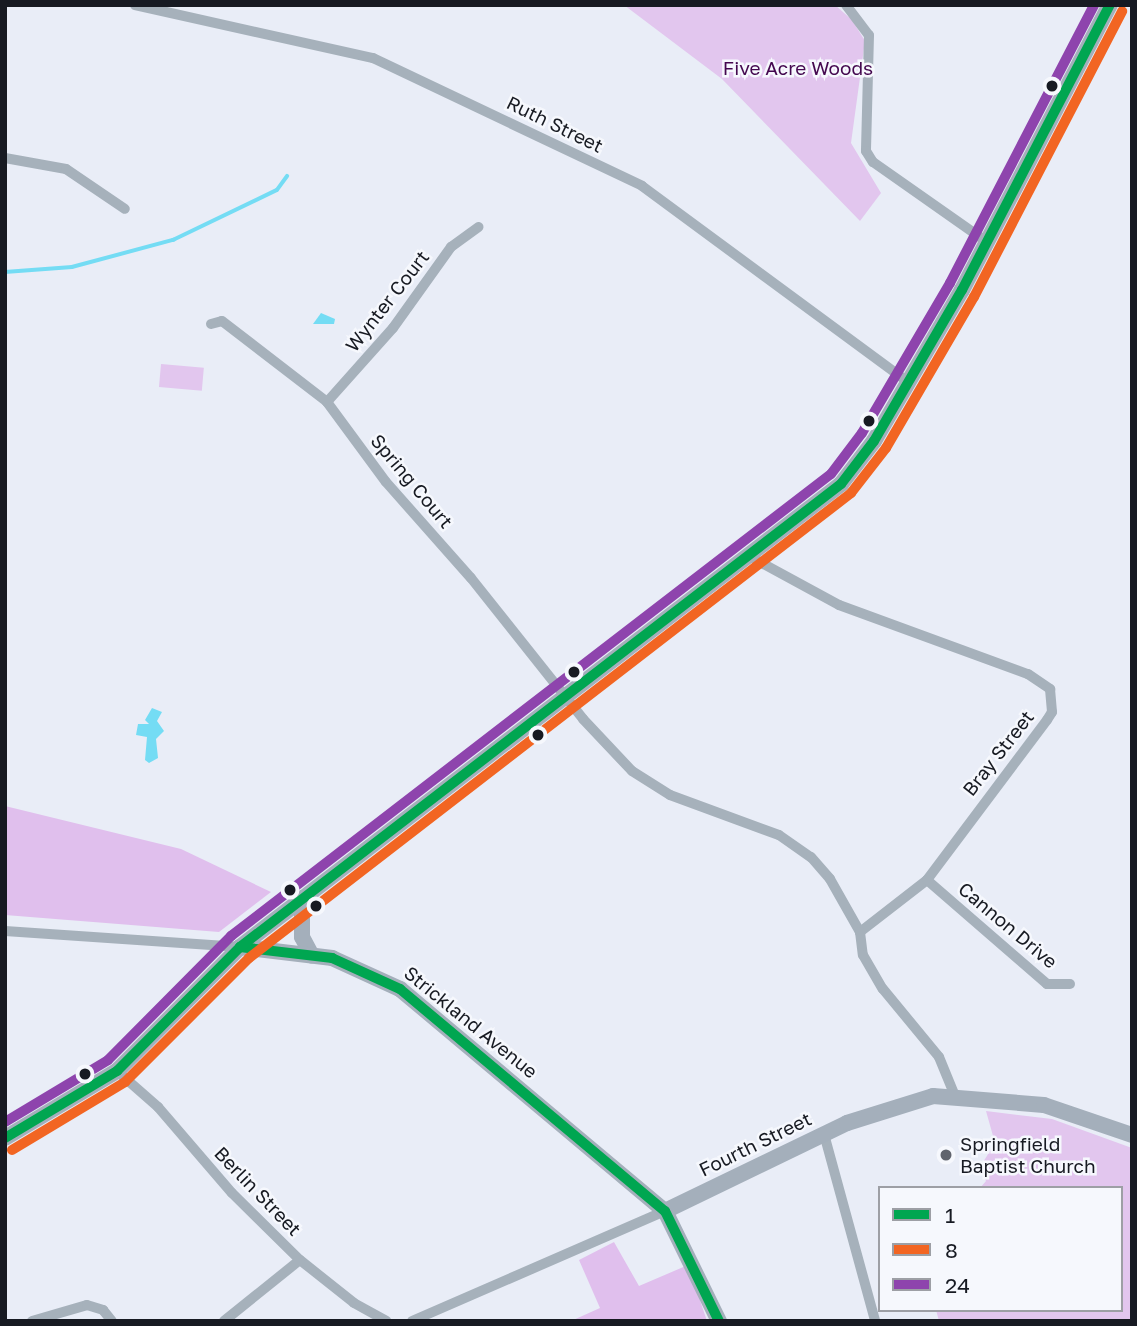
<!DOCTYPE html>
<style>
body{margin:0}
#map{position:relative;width:1137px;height:1326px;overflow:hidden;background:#e9edf7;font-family:"Golos Text",sans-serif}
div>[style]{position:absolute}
.green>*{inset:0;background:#e2c6ee;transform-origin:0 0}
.forest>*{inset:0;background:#e0bfed}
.water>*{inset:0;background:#74dcf4}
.stream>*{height:3.5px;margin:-1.75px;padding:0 1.75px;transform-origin:1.75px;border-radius:1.75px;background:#74dcf4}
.street>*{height:10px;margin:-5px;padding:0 5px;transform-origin:5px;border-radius:5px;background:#a6b1bb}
.secondary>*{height:16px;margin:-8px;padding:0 8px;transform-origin:8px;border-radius:8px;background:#a4afbb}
.bus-1>*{height:10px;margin:-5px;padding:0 5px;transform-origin:5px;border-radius:5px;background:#00a651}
.bus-2>*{height:10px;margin:-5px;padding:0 5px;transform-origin:5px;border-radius:5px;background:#f26522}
.bus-3>*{height:10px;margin:-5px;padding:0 5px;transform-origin:5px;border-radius:5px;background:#8e44ad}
.dots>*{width:19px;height:19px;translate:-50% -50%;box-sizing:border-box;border:4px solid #f6f8fd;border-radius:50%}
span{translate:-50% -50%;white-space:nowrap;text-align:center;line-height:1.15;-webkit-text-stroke:5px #f6f8fd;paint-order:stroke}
.park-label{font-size:19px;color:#44084f}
.street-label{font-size:19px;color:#171a22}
.poi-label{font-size:19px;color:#171a22}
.left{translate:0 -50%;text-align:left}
.frame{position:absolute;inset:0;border:7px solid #171a22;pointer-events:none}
.legend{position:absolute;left:878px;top:1186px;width:245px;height:126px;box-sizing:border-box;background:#f6f8fd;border:2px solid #9d9fa5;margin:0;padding:9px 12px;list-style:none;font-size:21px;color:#171a22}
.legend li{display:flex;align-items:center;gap:14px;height:35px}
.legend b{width:35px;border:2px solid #9d9fa5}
</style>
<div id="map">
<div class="green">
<i style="clip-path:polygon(624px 5px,835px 5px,852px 20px,865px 41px,851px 143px,881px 193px,860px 221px,722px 79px)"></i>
<i style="left:161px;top:364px;width:43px;height:23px;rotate:5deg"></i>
<i style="clip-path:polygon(986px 1111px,1052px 1119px,1132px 1148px,1132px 1321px,939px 1321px,936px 1310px,1121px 1310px,1121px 1188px,980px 1188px,986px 1181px,980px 1167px,995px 1143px)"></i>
</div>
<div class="forest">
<i style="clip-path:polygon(5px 806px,181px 849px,271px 892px,219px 932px,5px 915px)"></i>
<i style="clip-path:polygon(614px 1242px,639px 1286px,688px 1265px,707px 1321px,571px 1321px,600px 1308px,579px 1260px)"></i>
</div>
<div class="water">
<i style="clip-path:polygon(321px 313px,335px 319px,334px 324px,313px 324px)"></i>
<i style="clip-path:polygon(152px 708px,162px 712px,157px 721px,164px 731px,156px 739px,158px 758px,149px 763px,145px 760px,147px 737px,136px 735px,138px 724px,149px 724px,145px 720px)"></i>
</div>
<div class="stream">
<i style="left:5px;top:272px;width:67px;rotate:-4.3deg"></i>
<i style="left:72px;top:267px;width:105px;rotate:-15deg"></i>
<i style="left:173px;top:240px;width:115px;rotate:-25.7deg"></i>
<i style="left:277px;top:190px;width:17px;rotate:-54deg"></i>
</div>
<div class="street">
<i style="left:135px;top:5px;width:244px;rotate:12.6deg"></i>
<i style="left:373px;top:58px;width:298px;rotate:25.4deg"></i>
<i style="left:642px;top:186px;width:330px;rotate:36.4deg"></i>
<i style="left:846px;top:5px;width:38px;rotate:53deg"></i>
<i style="left:869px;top:35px;width:116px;rotate:91.5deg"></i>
<i style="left:866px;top:151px;width:13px;rotate:58deg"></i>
<i style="left:873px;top:162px;width:139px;rotate:35.1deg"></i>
<i style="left:5px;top:158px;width:62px;rotate:10.2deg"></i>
<i style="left:66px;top:169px;width:71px;rotate:34.1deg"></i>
<i style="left:211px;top:324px;width:11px;rotate:-15deg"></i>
<i style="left:222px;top:321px;width:133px;rotate:37.6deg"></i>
<i style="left:327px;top:402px;width:99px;rotate:53.6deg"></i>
<i style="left:386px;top:482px;width:128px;rotate:48.5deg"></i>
<i style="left:471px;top:578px;width:180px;rotate:51.5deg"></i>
<i style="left:583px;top:719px;width:71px;rotate:46.7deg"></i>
<i style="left:632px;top:771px;width:45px;rotate:32.3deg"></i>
<i style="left:670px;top:795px;width:116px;rotate:20.2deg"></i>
<i style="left:779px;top:835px;width:39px;rotate:35deg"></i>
<i style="left:811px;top:857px;width:29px;rotate:49deg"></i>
<i style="left:830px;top:879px;width:61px;rotate:60.5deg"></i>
<i style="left:327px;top:402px;width:99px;rotate:-48.3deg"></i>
<i style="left:393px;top:328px;width:100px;rotate:-54.4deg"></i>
<i style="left:451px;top:247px;width:34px;rotate:-36deg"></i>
<i style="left:747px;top:555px;width:105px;rotate:28.5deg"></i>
<i style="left:839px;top:605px;width:201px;rotate:20.1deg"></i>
<i style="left:1028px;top:674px;width:27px;rotate:34deg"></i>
<i style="left:1050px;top:689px;width:23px;rotate:85deg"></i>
<i style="left:1052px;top:712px;width:9px;rotate:122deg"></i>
<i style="left:1047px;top:720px;width:200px;rotate:126.9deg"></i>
<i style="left:927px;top:880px;width:85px;rotate:142.2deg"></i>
<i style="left:860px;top:932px;width:23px;rotate:83deg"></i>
<i style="left:863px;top:955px;width:39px;rotate:60deg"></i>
<i style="left:883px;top:989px;width:88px;rotate:50.5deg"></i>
<i style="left:939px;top:1057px;width:42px;rotate:67.7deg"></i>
<i style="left:927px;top:880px;width:159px;rotate:40.9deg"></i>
<i style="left:1047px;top:984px;width:23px"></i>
<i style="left:5px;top:931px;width:236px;rotate:3.9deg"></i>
<i style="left:117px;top:1071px;width:55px;rotate:41.3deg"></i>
<i style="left:158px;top:1107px;width:113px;rotate:49.3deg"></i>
<i style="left:232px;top:1193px;width:95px;rotate:44.6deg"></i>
<i style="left:300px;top:1260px;width:69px;rotate:38.5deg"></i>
<i style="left:354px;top:1303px;width:37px;rotate:29deg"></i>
<i style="left:824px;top:1134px;width:194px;rotate:74.7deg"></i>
<i style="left:32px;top:1321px;width:57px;rotate:-16.2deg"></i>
<i style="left:87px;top:1305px;width:17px;rotate:17deg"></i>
<i style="left:103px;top:1310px;width:14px;rotate:51deg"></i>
<i style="left:224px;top:1321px;width:97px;rotate:-38.8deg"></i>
<i style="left:412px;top:1321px;width:276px;rotate:-23.5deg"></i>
</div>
<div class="secondary">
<i style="left:302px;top:898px;width:39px;rotate:90deg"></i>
<i style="left:302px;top:937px;width:21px;rotate:62deg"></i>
<i style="left:240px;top:947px;width:93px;rotate:6.8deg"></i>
<i style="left:332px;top:958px;width:75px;rotate:24.5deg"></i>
<i style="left:400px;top:989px;width:346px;rotate:40deg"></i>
<i style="left:665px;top:1211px;width:123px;rotate:63.9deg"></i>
<i style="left:5px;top:1138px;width:131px;rotate:-30.9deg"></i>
<i style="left:117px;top:1071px;width:175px;rotate:-45.2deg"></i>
<i style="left:240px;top:947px;width:759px;rotate:-37.61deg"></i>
<i style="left:841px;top:484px;width:54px;rotate:-52.5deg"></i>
<i style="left:874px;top:441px;width:175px;rotate:-59.8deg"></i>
<i style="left:962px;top:290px;width:321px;rotate:-62.6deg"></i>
<i style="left:665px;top:1211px;width:202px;rotate:-25.8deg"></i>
<i style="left:847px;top:1123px;width:90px;rotate:-17.4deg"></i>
<i style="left:933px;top:1096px;width:111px;rotate:4.6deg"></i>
<i style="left:1044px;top:1105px;width:93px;rotate:18.8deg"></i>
</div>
<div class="bus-1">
<i style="left:240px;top:947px;width:93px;rotate:6.8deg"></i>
<i style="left:332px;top:958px;width:75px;rotate:24.5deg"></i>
<i style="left:400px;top:989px;width:346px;rotate:40deg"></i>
<i style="left:665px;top:1211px;width:123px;rotate:63.9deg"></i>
<i style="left:5px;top:1138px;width:131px;rotate:-30.9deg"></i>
<i style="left:117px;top:1071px;width:175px;rotate:-45.2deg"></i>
<i style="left:240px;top:947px;width:759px;rotate:-37.61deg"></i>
<i style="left:841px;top:484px;width:54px;rotate:-52.5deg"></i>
<i style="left:874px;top:441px;width:175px;rotate:-59.8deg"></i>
<i style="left:962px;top:290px;width:321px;rotate:-62.6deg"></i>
</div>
<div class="bus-2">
<i style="left:12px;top:1150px;width:132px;rotate:-31deg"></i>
<i style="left:125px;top:1082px;width:175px;rotate:-45deg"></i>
<i style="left:249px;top:958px;width:761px;rotate:-37.68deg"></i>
<i style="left:851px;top:493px;width:57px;rotate:-52.1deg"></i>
<i style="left:886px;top:448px;width:175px;rotate:-59.8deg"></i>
<i style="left:974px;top:297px;width:322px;rotate:-62.6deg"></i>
</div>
<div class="bus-3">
<i style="left:5px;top:1122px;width:120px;rotate:-31deg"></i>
<i style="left:108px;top:1060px;width:175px;rotate:-45.2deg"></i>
<i style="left:231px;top:936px;width:757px;rotate:-37.6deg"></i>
<i style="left:831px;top:474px;width:51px;rotate:-52.9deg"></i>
<i style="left:862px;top:433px;width:174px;rotate:-59.6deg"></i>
<i style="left:950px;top:283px;width:313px;rotate:-62.6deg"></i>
</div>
<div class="dots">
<i style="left:1052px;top:86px;background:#171a22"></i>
<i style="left:869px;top:421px;background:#171a22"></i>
<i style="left:574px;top:672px;background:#171a22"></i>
<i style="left:538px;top:735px;background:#171a22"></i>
<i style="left:290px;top:890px;background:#171a22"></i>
<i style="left:316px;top:906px;background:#171a22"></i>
<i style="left:85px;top:1074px;background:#171a22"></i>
<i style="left:946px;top:1155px;background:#60646d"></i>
</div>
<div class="park-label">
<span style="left:798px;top:68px">Five Acre Woods</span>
</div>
<div class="street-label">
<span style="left:555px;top:124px;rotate:26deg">Ruth Street</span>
<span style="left:387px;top:301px;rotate:-52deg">Wynter Court</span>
<span style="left:412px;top:481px;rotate:50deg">Spring Court</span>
<span style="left:998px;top:753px;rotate:-52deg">Bray Street</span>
<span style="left:1008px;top:925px;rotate:40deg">Cannon Drive</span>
<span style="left:471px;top:1022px;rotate:39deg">Strickland Avenue</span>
<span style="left:755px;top:1144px;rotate:-26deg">Fourth Street</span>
<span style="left:258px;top:1191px;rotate:46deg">Berlin Street</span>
</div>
<div class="poi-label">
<span class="left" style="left:960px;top:1155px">Springfield<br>Baptist Church</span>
</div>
<div class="frame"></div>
<ul class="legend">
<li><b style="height:9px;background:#00a651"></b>1</li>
<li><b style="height:9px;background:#f26522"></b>8</li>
<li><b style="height:9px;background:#8e44ad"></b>24</li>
</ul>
</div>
